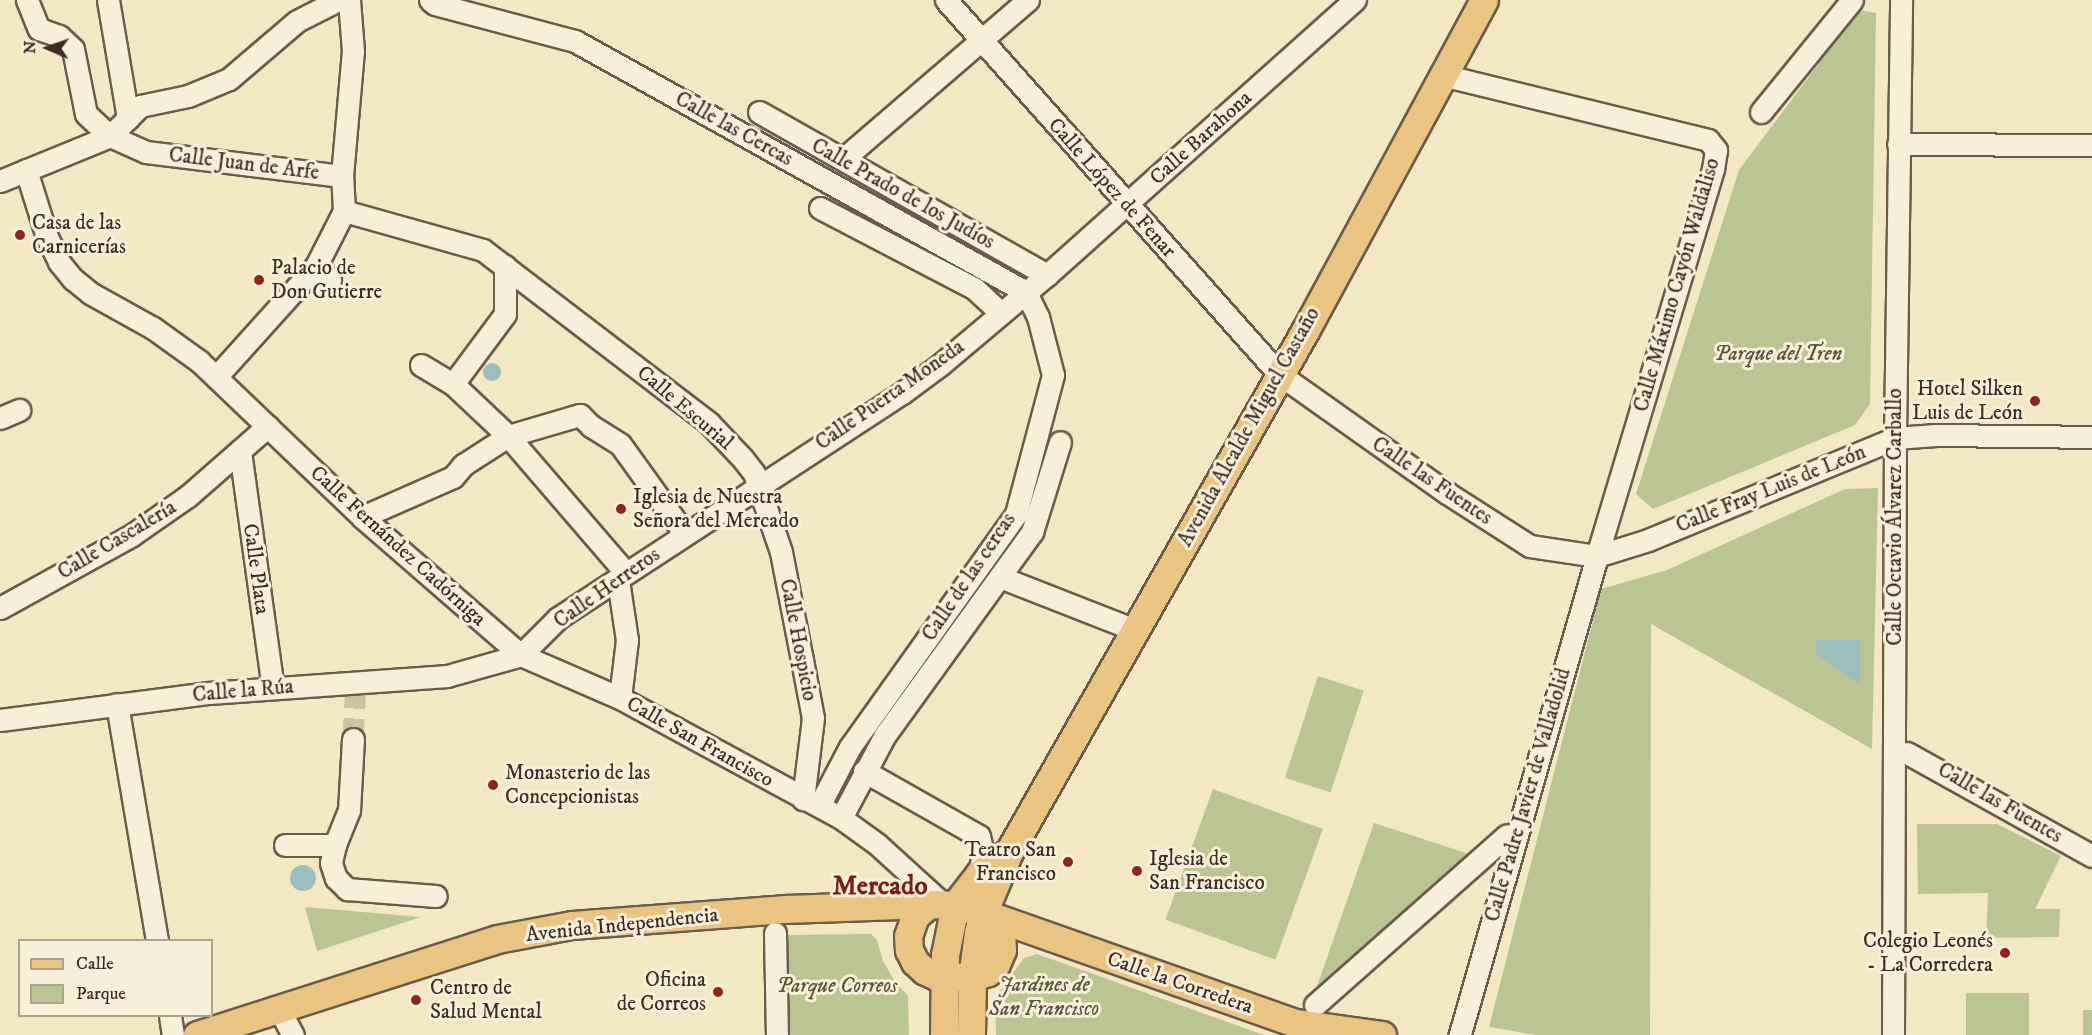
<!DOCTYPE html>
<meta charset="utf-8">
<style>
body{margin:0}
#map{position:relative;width:2092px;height:1035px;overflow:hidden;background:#f3e7c4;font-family:"IM FELL DW Pica",serif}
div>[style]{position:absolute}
.green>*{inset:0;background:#bbc594;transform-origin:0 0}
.water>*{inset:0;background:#9ebebd}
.round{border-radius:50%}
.minor-tunnel>*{height:21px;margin-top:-10.5px;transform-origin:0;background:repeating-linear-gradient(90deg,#cfc2a4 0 21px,transparent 0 31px)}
.roads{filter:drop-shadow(2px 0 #6b5b4b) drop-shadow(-2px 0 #6b5b4b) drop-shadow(0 2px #6b5b4b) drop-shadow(0 -2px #6b5b4b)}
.minor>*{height:21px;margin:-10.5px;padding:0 10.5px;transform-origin:10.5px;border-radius:10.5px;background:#f7efd9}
.major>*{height:27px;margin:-13.5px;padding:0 13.5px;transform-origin:13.5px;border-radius:13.5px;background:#eac482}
.dots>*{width:16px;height:16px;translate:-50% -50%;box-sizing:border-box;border:3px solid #f7efd9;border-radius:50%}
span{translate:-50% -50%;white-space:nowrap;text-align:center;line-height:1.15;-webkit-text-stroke:6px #f7efd9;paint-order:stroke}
.street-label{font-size:21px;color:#3e2c23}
.poi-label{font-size:21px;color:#3e2c23}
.left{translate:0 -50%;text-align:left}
.right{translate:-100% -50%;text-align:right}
.park-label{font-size:21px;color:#5d523f;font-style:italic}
.district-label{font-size:27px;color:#7a1f14;font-weight:700}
.legend{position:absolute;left:18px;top:939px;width:195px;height:78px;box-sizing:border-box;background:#f7efd9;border:2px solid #ada190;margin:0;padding:8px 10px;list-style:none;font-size:18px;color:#3e2c23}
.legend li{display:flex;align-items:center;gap:12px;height:30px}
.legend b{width:30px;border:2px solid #ada190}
.north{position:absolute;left:18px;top:18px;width:60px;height:60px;-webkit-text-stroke:4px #f7efd9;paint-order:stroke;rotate:272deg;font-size:16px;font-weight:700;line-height:24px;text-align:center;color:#3e2c23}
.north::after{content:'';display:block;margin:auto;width:21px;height:27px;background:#3e2c23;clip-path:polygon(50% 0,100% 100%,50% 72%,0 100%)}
</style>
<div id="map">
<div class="green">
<i style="clip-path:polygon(1859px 10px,1876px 13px,1870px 404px,1855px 425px,1653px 509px,1636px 494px,1739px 170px)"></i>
<i style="clip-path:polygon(1878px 488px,1872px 749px,1651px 624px,1650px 1035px,1536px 1035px,1489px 1027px,1601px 589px,1667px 570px,1845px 489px)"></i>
<i style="left:1318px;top:676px;width:48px;height:107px;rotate:18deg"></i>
<i style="left:1213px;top:789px;width:117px;height:139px;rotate:20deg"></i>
<i style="clip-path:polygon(1374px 823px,1472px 855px,1315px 992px)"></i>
<i style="clip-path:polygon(1917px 824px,1997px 824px,2061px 856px,2035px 909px,2060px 909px,2059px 937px,1986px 938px,1988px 893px,1918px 894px)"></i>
<i style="clip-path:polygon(305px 907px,421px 917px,317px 951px)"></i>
<i style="clip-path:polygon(871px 934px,877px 940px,883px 961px,894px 980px,908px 996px,909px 1035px,788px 1035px,787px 935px)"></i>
<i style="clip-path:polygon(1037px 954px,1264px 1035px,1265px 1035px,996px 1035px,995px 998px,1024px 958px)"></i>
<i style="left:1966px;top:993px;width:63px;height:42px"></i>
<i style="left:2083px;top:1010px;width:9px;height:25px"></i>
</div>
<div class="water">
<i class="round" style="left:483px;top:363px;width:18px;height:18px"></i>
<i style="clip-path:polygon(1816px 640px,1860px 640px,1860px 685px,1816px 654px)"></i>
<i class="round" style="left:290px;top:865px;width:26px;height:26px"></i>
</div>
<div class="minor-tunnel">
<i style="left:353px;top:739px;width:57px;rotate:-87deg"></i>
</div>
<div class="roads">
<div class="minor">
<i style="left:27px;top:0;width:31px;rotate:68deg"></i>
<i style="left:39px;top:29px;width:21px;rotate:19deg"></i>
<i style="left:59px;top:36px;width:19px;rotate:43deg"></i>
<i style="left:73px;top:49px;width:66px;rotate:78.7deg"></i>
<i style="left:86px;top:114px;width:33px;rotate:43deg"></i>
<i style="left:110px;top:136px;width:39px;rotate:24deg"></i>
<i style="left:146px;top:152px;width:197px;rotate:7deg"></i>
<i style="left:108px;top:0;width:120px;rotate:80.4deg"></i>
<i style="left:430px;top:0;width:6px;rotate:39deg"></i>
<i style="left:435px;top:4px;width:145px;rotate:14.8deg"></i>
<i style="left:575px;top:41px;width:516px;rotate:29.1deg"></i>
<i style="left:946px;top:0;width:501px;rotate:48.32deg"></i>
<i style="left:1279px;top:374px;width:206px;rotate:35.3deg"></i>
<i style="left:1447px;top:493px;width:98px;rotate:32.6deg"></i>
<i style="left:1530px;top:546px;width:68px;rotate:8.5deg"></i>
<i style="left:1597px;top:556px;width:53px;rotate:-17.4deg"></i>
<i style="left:1648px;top:540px;width:267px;rotate:-22.4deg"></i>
<i style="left:1895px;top:438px;width:41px;rotate:-4.2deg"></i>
<i style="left:1936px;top:435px;width:156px;rotate:0.7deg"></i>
<i style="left:1442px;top:75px;width:274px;rotate:13.7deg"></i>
<i style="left:1708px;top:140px;width:13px;rotate:51deg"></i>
<i style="left:1716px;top:150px;width:19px;rotate:99deg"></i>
<i style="left:1713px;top:169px;width:404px;rotate:106.7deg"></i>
<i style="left:1597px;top:556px;width:498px;rotate:106deg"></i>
<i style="left:759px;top:112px;width:331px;rotate:29.5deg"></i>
<i style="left:1761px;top:112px;width:144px;rotate:-50.9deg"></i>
<i style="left:1898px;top:144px;width:194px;rotate:0.3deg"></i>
<i style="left:843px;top:159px;width:244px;rotate:-40.7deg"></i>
<i style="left:26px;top:170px;width:70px;rotate:72.6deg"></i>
<i style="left:47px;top:237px;width:28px;rotate:64deg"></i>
<i style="left:59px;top:262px;width:22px;rotate:51deg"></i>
<i style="left:73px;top:279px;width:22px;rotate:39deg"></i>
<i style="left:90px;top:293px;width:72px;rotate:29.1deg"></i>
<i style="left:153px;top:328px;width:57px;rotate:35.7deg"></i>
<i style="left:199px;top:361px;width:226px;rotate:43.7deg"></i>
<i style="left:362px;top:517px;width:211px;rotate:41deg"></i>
<i style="left:521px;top:655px;width:108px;rotate:23.5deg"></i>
<i style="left:620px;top:698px;width:251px;rotate:28.5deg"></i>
<i style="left:841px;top:818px;width:44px;rotate:35.8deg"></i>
<i style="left:877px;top:844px;width:91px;rotate:42.3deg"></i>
<i style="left:0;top:181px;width:119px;rotate:-22.2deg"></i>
<i style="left:110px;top:136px;width:42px;rotate:-45deg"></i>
<i style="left:140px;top:106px;width:49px;rotate:-11.8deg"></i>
<i style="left:188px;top:96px;width:44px;rotate:-22.5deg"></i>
<i style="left:229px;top:79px;width:89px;rotate:-40.5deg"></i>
<i style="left:297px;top:21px;width:46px;rotate:-27.1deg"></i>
<i style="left:820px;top:208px;width:174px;rotate:27.5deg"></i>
<i style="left:974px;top:288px;width:37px;rotate:43deg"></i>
<i style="left:344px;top:211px;width:144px;rotate:15.7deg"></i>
<i style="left:483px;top:250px;width:285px;rotate:37.4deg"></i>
<i style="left:709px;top:423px;width:50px;rotate:46.6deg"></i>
<i style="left:743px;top:459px;width:18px;rotate:52deg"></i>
<i style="left:754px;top:473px;width:83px;rotate:71.1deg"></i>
<i style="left:781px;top:552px;width:110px;rotate:79deg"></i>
<i style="left:802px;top:660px;width:59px;rotate:79.3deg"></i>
<i style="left:813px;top:718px;width:82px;rotate:97deg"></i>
<i style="left:344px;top:211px;width:35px;rotate:-93deg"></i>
<i style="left:342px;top:176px;width:125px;rotate:-85deg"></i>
<i style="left:353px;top:51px;width:51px;rotate:-94.5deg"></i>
<i style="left:316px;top:266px;width:20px;rotate:45deg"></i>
<i style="left:421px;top:365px;width:37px;rotate:31deg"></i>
<i style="left:453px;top:384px;width:76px;rotate:43.4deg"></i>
<i style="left:508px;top:436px;width:179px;rotate:49.3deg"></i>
<i style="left:216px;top:377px;width:149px;rotate:-48deg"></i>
<i style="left:316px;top:266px;width:62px;rotate:-63deg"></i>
<i style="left:453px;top:384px;width:87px;rotate:-53.4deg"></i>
<i style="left:505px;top:314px;width:48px;rotate:-90deg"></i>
<i style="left:0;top:418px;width:21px;rotate:-23deg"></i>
<i style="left:240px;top:451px;width:239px;rotate:82.1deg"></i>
<i style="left:362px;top:517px;width:99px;rotate:-23.7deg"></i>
<i style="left:453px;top:477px;width:16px;rotate:-50deg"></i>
<i style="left:463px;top:465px;width:54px;rotate:-32.8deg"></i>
<i style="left:508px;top:436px;width:75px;rotate:-16.3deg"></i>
<i style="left:580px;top:415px;width:16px;rotate:45deg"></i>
<i style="left:591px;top:426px;width:34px;rotate:32deg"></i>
<i style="left:620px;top:444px;width:111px;rotate:54.2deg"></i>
<i style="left:1000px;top:577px;width:145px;rotate:21.4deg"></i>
<i style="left:618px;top:580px;width:61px;rotate:81.5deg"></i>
<i style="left:627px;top:640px;width:58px;rotate:96.9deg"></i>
<i style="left:0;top:608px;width:151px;rotate:-28.9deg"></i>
<i style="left:132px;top:535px;width:68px;rotate:-34.9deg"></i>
<i style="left:188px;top:496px;width:106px;rotate:-41.2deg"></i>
<i style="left:117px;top:704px;width:239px;rotate:80.4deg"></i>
<i style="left:0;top:720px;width:211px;rotate:-7.4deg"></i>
<i style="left:209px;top:693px;width:239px;rotate:-4.1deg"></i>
<i style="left:447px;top:676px;width:77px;rotate:-15.8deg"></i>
<i style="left:521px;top:655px;width:52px;rotate:-45deg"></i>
<i style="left:558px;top:618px;width:411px;rotate:-33.2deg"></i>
<i style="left:902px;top:393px;width:47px;rotate:-36.4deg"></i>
<i style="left:940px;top:365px;width:140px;rotate:-40.1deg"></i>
<i style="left:1047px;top:275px;width:413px;rotate:-41.8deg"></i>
<i style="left:353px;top:739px;width:71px;rotate:93.2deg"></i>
<i style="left:349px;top:810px;width:38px;rotate:112deg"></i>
<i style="left:335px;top:845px;width:18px;rotate:103deg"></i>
<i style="left:331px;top:863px;width:16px;rotate:72deg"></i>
<i style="left:336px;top:878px;width:16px;rotate:45deg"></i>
<i style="left:347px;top:889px;width:89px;rotate:4.5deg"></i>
<i style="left:1907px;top:753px;width:212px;rotate:29.1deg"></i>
<i style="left:864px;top:771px;width:132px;rotate:29.5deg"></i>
<i style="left:979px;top:836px;width:17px;rotate:77deg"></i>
<i style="left:983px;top:853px;width:21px;rotate:101deg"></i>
<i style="left:819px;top:806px;width:67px;rotate:-62.3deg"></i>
<i style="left:850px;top:747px;width:286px;rotate:-54.5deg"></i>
<i style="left:1016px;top:514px;width:144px;rotate:-75.1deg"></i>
<i style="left:1053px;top:375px;width:60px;rotate:-104.5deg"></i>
<i style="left:1038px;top:317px;width:28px;rotate:-116deg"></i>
<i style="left:841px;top:818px;width:94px;rotate:-62.1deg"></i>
<i style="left:885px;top:735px;width:251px;rotate:-54.1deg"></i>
<i style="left:1032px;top:532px;width:94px;rotate:-72.7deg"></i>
<i style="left:285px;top:845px;width:50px"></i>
<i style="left:775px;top:933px;width:102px;rotate:88.9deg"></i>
<i style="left:1315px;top:1005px;width:256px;rotate:-41.5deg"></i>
<i style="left:279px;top:1009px;width:30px;rotate:62deg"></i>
<i style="left:170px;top:1016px;width:19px;rotate:81deg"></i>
<i style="left:1893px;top:1035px;width:597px;rotate:-89.81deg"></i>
<i style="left:1895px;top:438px;width:438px;rotate:-89.2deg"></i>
</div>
<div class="major">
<i style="left:929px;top:904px;width:18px;rotate:139deg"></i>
<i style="left:915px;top:916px;width:21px;rotate:109deg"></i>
<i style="left:908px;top:936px;width:14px;rotate:86deg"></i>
<i style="left:909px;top:950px;width:13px;rotate:63deg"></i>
<i style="left:915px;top:962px;width:13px;rotate:42deg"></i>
<i style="left:925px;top:971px;width:12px;rotate:24deg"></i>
<i style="left:936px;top:976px;width:36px;rotate:2deg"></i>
<i style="left:972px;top:977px;width:17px;rotate:-17deg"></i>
<i style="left:988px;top:972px;width:11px;rotate:-45deg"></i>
<i style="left:996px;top:964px;width:15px;rotate:-67deg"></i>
<i style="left:1002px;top:950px;width:18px;rotate:-93deg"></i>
<i style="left:1001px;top:932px;width:17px;rotate:-123deg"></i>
<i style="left:992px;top:918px;width:10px;rotate:-151deg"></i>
<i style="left:197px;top:1035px;width:315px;rotate:-17.7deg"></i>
<i style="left:497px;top:939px;width:76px;rotate:-10.6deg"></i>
<i style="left:572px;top:925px;width:215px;rotate:-4.3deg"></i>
<i style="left:786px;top:909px;width:143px;rotate:-2deg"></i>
<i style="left:929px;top:904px;width:26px;rotate:2deg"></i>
<i style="left:955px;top:905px;width:29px;rotate:16deg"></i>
<i style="left:983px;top:913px;width:331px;rotate:19.4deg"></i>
<i style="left:1295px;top:1023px;width:88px;rotate:7.9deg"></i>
<i style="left:944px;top:1035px;width:80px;rotate:-89.3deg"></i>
<i style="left:945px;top:955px;width:51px;rotate:-78.7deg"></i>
<i style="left:955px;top:905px;width:39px;rotate:-52deg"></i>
<i style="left:979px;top:874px;width:35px;rotate:-37deg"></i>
<i style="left:971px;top:1035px;width:58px;rotate:-89deg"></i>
<i style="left:972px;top:977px;width:44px;rotate:-82.2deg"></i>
<i style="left:978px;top:933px;width:21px;rotate:-76deg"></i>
<i style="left:983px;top:913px;width:66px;rotate:-66.9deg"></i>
<i style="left:1009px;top:852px;width:599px;rotate:-60.4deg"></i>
<i style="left:1305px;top:331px;width:376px;rotate:-61.6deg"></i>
</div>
</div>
<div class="dots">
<i style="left:20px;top:235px;background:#8f2418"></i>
<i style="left:259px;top:280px;background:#8f2418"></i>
<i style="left:2035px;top:401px;background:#8f2418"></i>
<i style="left:621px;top:509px;background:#8f2418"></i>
<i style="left:493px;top:785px;background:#8f2418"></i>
<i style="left:1068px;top:862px;background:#8f2418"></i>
<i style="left:1137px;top:871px;background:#8f2418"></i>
<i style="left:2005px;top:953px;background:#8f2418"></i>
<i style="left:718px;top:992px;background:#8f2418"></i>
<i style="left:416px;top:1000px;background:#8f2418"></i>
</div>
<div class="street-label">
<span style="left:734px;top:129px;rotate:29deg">Calle las Cercas</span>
<span style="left:1201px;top:138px;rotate:-42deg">Calle Barahona</span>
<span style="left:244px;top:164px;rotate:7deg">Calle Juan de Arfe</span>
<span style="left:1112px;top:188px;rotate:48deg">Calle López de Fenar</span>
<span style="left:903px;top:194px;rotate:29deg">Calle Prado de los Judíos</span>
<span style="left:1677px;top:285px;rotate:-74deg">Calle Máximo Cayón Waldaliso</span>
<span style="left:890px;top:395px;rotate:-35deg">Calle Puerta Moneda</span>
<span style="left:685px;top:408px;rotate:40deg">Calle Escurial</span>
<span style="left:1249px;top:427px;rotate:-61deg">Avenida Alcalde Miguel Castaño</span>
<span style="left:1432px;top:481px;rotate:34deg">Calle las Fuentes</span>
<span style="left:1771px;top:489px;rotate:-22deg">Calle Fray Luis de León</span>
<span style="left:1895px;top:517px;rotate:-90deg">Calle Octavio Álvarez Carballo</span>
<span style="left:117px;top:540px;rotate:-31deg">Calle Cascalería</span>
<span style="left:398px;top:546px;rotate:42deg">Calle Fernández Cadórniga</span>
<span style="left:256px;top:569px;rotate:82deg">Calle Plata</span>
<span style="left:969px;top:577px;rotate:-56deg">Calle de las cercas</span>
<span style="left:607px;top:588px;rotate:-35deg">Calle Herreros</span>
<span style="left:798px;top:640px;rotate:79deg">Calle Hospicio</span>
<span style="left:243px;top:691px;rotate:-5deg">Calle la Rúa</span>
<span style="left:700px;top:742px;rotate:29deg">Calle San Francisco</span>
<span style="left:1528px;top:795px;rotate:-74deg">Calle Padre Javier de Valladolid</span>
<span style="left:2000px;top:803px;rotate:30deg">Calle las Fuentes</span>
<span style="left:622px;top:925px;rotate:-6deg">Avenida Independencia</span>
<span style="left:1180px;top:983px;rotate:19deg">Calle la Corredera</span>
</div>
<div class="poi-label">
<span class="left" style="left:32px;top:235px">Casa de las<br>Carnicerías</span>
<span class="left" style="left:271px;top:280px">Palacio de<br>Don Gutierre</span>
<span class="right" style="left:2023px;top:401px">Hotel Silken<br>Luis de León</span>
<span class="left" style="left:633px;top:509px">Iglesia de Nuestra<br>Señora del Mercado</span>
<span class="left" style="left:505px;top:785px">Monasterio de las<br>Concepcionistas</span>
<span class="right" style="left:1056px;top:862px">Teatro San<br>Francisco</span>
<span class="left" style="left:1149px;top:871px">Iglesia de<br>San Francisco</span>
<span class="right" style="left:1993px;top:953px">Colegio Leonés<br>- La Corredera</span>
<span class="right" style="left:706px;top:992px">Oficina<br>de Correos</span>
<span class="left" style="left:430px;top:1000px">Centro de<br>Salud Mental</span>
</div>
<div class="park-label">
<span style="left:1778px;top:354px">Parque del Tren</span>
<span style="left:1044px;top:997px">Jardines de<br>San Francisco</span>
<span style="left:837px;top:986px">Parque Correos</span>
</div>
<div class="district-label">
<span style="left:880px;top:887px">Mercado</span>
</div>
<ul class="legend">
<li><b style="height:8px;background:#eac482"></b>Calle</li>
<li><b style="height:16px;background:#bbc594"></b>Parque</li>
</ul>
<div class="north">N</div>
</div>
